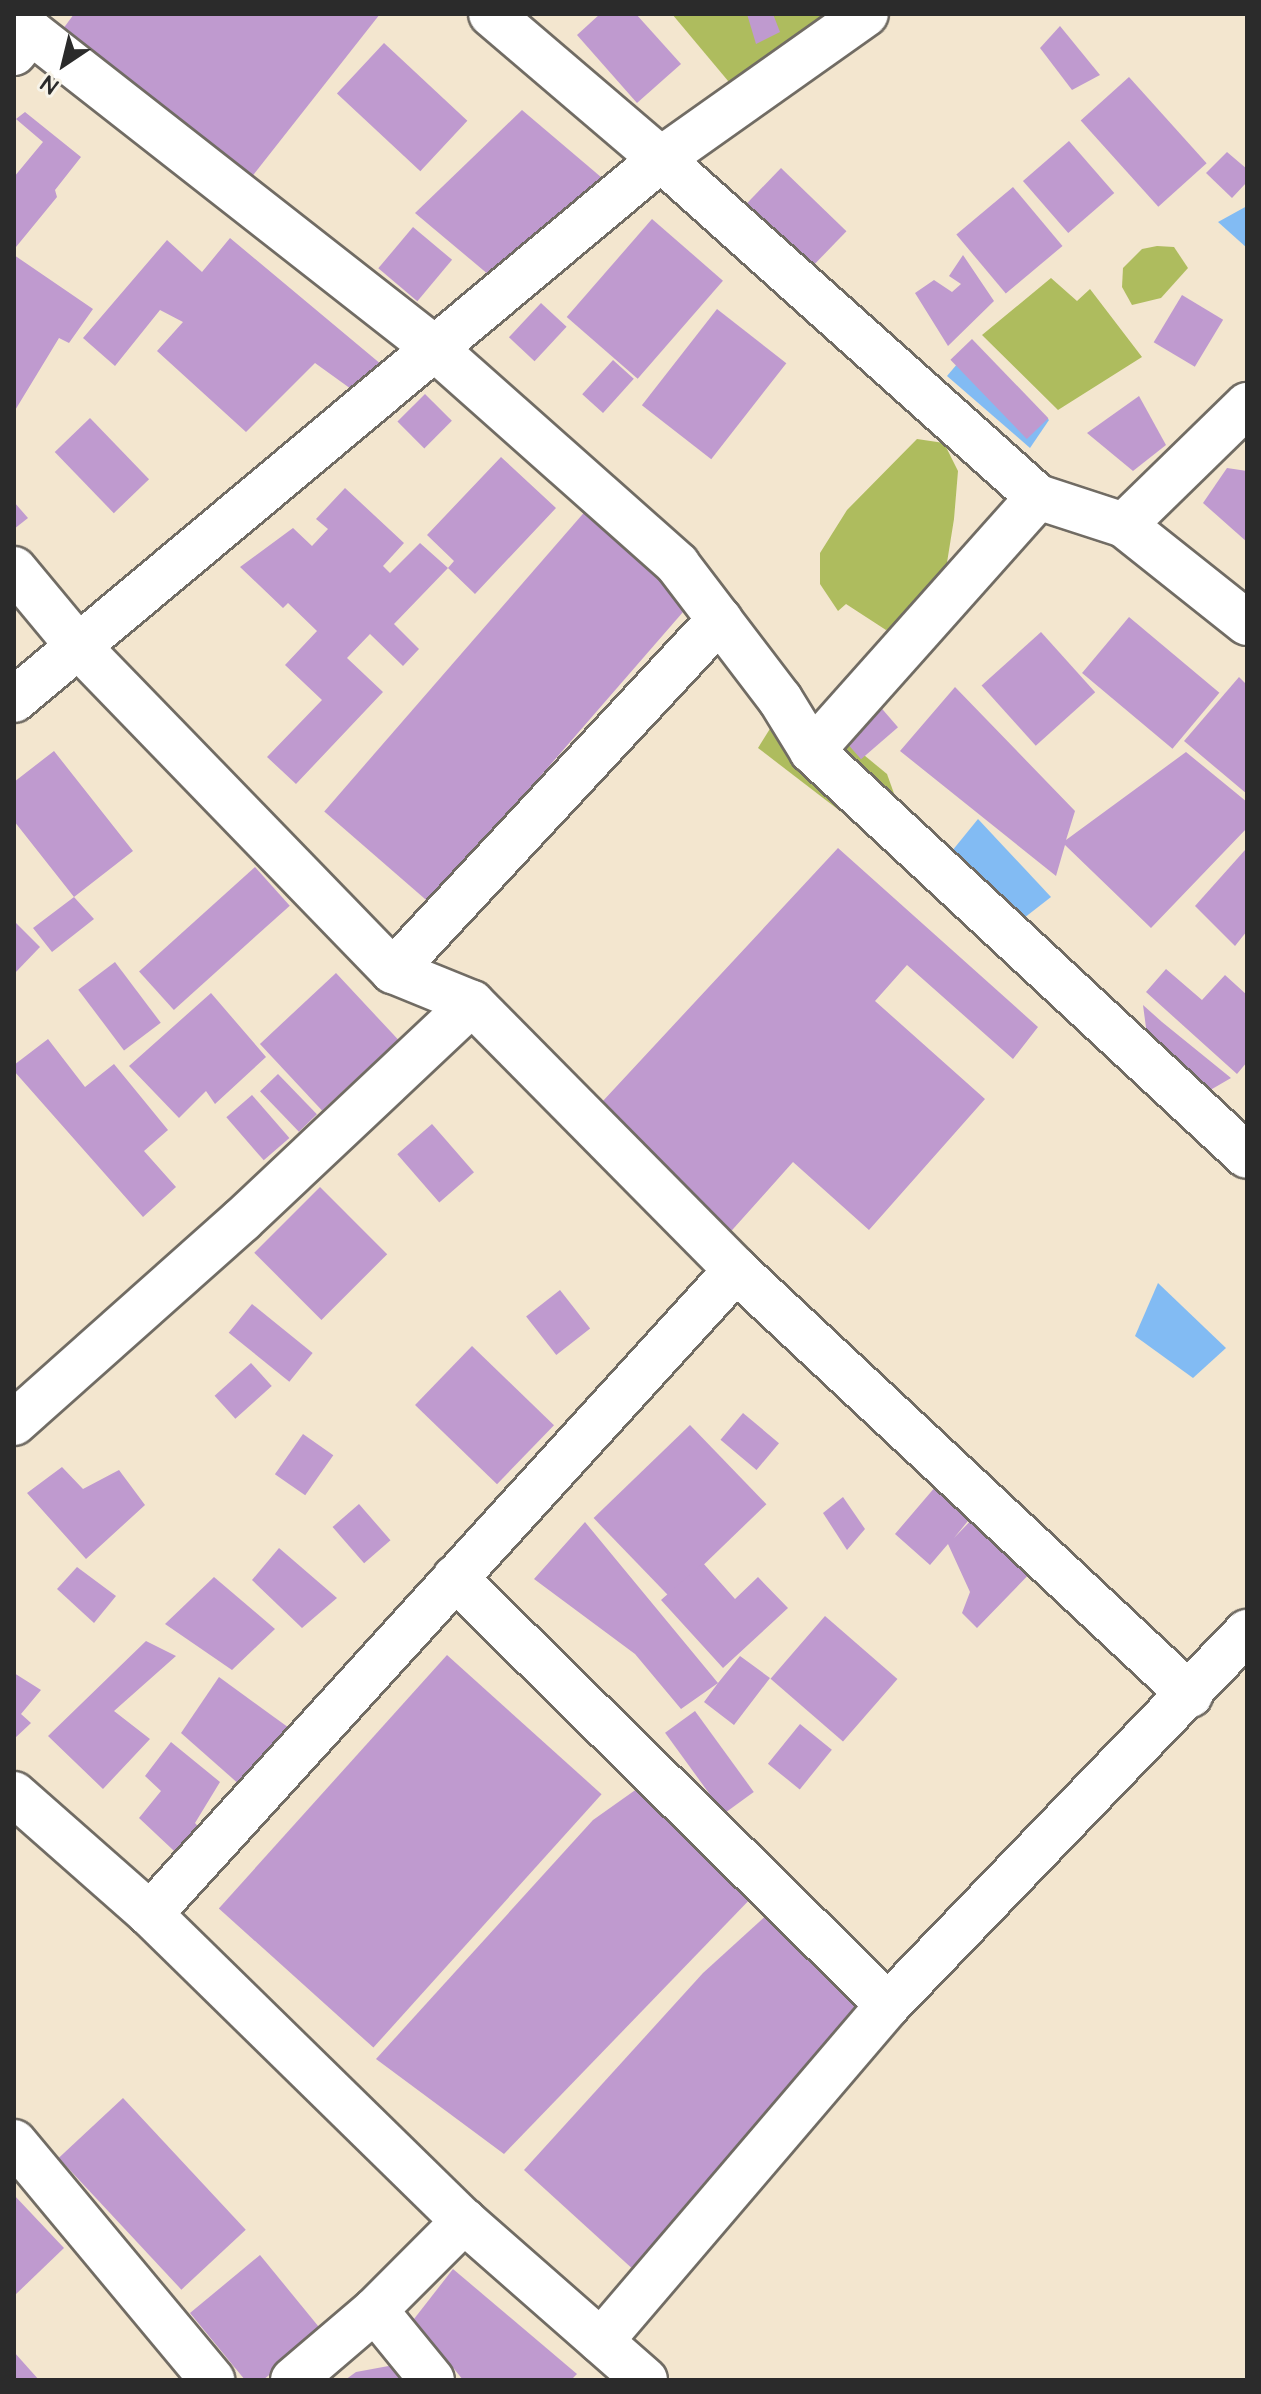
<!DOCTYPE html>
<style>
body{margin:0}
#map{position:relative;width:1261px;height:2394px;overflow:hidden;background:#f3e6cf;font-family:"Architects Daughter",sans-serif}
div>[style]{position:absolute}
.green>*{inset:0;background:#aebc5e}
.water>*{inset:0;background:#82bbf3}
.building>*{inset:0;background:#bf9acf;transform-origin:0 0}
.roads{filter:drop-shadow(2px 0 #716c64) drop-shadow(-2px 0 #716c64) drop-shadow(0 2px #716c64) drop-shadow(0 -2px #716c64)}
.minor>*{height:44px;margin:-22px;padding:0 22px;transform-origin:22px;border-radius:22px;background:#fff}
span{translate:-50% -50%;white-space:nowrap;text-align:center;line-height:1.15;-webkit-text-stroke:8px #f7f3e8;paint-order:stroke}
.frame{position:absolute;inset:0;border:16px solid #2b2b2b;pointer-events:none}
.north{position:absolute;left:24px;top:24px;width:80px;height:80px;-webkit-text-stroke:6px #f7f3e8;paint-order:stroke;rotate:215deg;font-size:22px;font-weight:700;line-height:32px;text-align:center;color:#2b2b2b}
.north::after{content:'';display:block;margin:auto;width:28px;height:36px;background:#2b2b2b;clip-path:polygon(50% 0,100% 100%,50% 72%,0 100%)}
</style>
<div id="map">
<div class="green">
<i style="clip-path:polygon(672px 14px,862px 14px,744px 100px)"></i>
<i style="clip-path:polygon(1157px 246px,1174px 247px,1188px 268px,1161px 298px,1132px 305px,1122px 287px,1123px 268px,1142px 249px)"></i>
<i style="clip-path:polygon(1051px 278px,1077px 301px,1090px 289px,1142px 357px,1058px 410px,982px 335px)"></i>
<i style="clip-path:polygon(917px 439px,944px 443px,958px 471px,954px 519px,945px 575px,929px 614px,886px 630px,846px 604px,838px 611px,820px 584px,820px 553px,847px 510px)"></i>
<i style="clip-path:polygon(791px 695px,887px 774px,901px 813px,883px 844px,758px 748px)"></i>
</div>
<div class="water">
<i style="clip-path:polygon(1247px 206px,1247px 248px,1218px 222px)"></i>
<i style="clip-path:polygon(974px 344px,1049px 420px,1030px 448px,947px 376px)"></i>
<i style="clip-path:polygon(978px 819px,1051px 897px,1024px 918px,952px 851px)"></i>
<i style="clip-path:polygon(1158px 1283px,1226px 1348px,1193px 1378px,1135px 1336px)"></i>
</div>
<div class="building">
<i style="clip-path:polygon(74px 14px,380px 14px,247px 183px,57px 37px)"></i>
<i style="clip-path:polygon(600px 14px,636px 14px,681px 64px,637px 103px,577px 35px)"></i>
<i style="clip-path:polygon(747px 14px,773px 14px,780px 32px,756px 44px)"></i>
<i style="clip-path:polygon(1060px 26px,1100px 75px,1072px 90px,1040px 48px)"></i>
<i style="left:384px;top:43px;width:114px;height:69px;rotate:43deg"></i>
<i style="left:1129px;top:77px;width:116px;height:65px;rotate:48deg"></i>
<i style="clip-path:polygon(522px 110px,608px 183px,489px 275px,415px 213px)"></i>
<i style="clip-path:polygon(25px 112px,81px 157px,55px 190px,57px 197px,16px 247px,14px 177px,43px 142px,16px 119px)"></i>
<i style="left:1069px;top:141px;width:69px;height:61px;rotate:49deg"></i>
<i style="clip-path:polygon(1227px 152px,1247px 169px,1247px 182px,1232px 198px,1206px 173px)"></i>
<i style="left:781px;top:168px;width:91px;height:52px;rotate:44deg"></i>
<i style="left:1013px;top:187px;width:77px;height:74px;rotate:50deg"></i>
<i style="left:652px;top:219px;width:94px;height:130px;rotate:41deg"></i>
<i style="left:413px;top:227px;width:51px;height:54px;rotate:40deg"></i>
<i style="clip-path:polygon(230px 238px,388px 370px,358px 394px,315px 363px,246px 432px,157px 351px,183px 322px,160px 310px,115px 366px,83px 338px,167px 240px,202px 272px)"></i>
<i style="clip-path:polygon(14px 255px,93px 309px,69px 343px,59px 338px,14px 412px)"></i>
<i style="clip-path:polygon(963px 255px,994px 301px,948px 346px,915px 293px,934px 280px,952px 292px,961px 284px,949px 276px)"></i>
<i style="left:1182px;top:295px;width:48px;height:55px;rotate:31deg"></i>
<i style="left:541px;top:303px;width:35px;height:47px;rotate:43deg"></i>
<i style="left:717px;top:309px;width:88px;height:122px;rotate:38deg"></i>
<i style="left:972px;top:339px;width:110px;height:30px;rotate:46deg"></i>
<i style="left:613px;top:360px;width:28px;height:46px;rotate:42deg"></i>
<i style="left:425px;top:394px;width:38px;height:39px;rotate:45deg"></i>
<i style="clip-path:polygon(1139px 396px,1166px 445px,1133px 471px,1087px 433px)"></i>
<i style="left:90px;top:418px;width:85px;height:49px;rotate:46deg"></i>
<i style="clip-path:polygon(501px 457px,556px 508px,475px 594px,448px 568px,454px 561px,427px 535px)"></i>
<i style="clip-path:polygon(1227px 468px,1247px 471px,1247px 542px,1203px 503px)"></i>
<i style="clip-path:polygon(345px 488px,404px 543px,383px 566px,390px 573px,420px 543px,448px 568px,394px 624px,419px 649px,403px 666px,370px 634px,347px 658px,383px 692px,296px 784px,267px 757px,322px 700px,285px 665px,317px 631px,288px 603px,283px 608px,240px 567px,293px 528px,312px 546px,328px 529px,316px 519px)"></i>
<i style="clip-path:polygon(14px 502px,28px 518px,14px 529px)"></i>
<i style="left:588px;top:508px;width:140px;height:402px;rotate:41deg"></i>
<i style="left:1129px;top:617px;width:118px;height:73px;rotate:40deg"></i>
<i style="left:1041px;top:632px;width:81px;height:80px;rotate:48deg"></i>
<i style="clip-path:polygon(1239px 677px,1247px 685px,1247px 794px,1184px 741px)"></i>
<i style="clip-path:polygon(955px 687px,1075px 811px,1066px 840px,1186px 752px,1247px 802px,1247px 828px,1151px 928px,1065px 845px,1056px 876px,900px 751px)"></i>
<i style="left:877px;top:703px;width:32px;height:49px;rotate:49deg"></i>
<i style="clip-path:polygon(54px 751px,133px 851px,74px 897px,94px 919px,52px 952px,33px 928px,74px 897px,14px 821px,14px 782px)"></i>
<i style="clip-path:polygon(838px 848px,1038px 1027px,1013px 1059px,907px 965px,875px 1001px,985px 1099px,869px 1230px,793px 1162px,725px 1238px,589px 1116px)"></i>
<i style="clip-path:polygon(1245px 850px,1247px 931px,1235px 946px,1195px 906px)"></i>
<i style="left:255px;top:867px;width:52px;height:156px;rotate:48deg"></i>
<i style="clip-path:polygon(14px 921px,40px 947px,14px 974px)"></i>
<i style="left:115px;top:962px;width:76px;height:46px;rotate:53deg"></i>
<i style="clip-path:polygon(1166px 969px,1202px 1000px,1225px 975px,1247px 995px,1247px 1062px,1237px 1074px,1146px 992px)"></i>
<i style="left:336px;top:973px;width:91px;height:104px;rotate:47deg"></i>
<i style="clip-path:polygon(211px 993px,266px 1057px,215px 1104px,206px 1091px,179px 1118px,129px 1066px)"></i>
<i style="clip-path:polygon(1143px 1005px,1162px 1022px,1231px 1078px,1200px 1096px,1147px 1035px)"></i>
<i style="clip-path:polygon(48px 1039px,85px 1087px,114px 1064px,168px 1130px,144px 1151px,176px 1187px,143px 1217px,14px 1071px,14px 1065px)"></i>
<i style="left:278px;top:1074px;width:56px;height:25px;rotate:46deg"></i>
<i style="left:252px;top:1095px;width:57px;height:34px;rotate:49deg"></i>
<i style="left:432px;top:1124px;width:64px;height:46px;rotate:49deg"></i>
<i style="left:320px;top:1187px;width:95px;height:93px;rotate:45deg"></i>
<i style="left:560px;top:1290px;width:49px;height:43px;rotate:52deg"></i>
<i style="left:252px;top:1304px;width:78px;height:37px;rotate:39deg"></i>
<i style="left:472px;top:1346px;width:114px;height:82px;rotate:44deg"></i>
<i style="left:251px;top:1363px;width:31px;height:49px;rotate:48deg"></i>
<i style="left:743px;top:1413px;width:47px;height:35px;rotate:40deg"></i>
<i style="left:690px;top:1425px;width:110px;height:134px;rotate:46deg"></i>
<i style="left:303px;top:1434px;width:37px;height:49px;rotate:35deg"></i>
<i style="clip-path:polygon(62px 1467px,83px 1489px,119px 1470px,145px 1505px,86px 1559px,27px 1493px)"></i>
<i style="clip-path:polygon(936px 1486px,972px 1516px,954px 1538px,981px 1510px,1037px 1566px,977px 1628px,962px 1613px,970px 1592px,948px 1544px,930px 1565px,895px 1534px)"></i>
<i style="clip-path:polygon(843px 1497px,865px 1529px,847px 1550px,823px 1513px)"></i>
<i style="left:359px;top:1504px;width:48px;height:35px;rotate:49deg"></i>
<i style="clip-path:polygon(585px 1522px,718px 1683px,740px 1656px,770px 1678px,734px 1725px,704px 1702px,718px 1683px,681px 1709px,635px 1654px,534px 1579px)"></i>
<i style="clip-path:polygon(279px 1548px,337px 1598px,302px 1628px,252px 1580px)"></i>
<i style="clip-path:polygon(703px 1563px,735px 1599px,758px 1577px,788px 1608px,723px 1668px,661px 1600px)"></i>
<i style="clip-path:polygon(77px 1567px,116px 1596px,94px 1623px,57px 1589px)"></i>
<i style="clip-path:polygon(214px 1577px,275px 1629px,232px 1670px,165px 1624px)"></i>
<i style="left:825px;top:1616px;width:96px;height:83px;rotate:41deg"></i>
<i style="clip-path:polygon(146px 1641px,176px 1656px,114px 1711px,150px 1739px,103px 1789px,48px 1736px)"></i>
<i style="left:447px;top:1655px;width:208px;height:341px;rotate:42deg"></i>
<i style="clip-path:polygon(14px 1673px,41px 1690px,21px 1714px,31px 1723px,14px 1739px)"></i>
<i style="clip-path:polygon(219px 1677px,296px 1733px,249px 1793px,181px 1733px)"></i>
<i style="left:695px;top:1711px;width:100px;height:37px;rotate:54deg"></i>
<i style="left:800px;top:1724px;width:41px;height:51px;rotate:39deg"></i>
<i style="clip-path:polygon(171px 1742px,220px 1782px,195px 1823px,211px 1841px,189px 1865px,139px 1818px,161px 1791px,145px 1776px)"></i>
<i style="clip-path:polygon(641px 1786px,756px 1893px,504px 2154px,376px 2059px,593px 1820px)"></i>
<i style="clip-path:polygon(770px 1912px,866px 2002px,636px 2272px,524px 2170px,703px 1973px)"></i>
<i style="left:123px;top:2098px;width:180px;height:88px;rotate:47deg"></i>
<i style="clip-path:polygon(14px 2195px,64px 2248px,14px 2296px)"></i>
<i style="clip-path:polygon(260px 2255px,323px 2332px,263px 2380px,245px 2380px,190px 2313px)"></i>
<i style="clip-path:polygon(453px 2269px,577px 2374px,571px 2380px,463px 2380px,414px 2319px)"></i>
<i style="clip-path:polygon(14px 2352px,39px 2380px,14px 2380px)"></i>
<i style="clip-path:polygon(394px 2365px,403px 2380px,345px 2380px,356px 2372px)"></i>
</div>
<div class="roads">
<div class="minor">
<i style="left:491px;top:14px;width:223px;rotate:40.5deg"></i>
<i style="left:661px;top:159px;width:506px;rotate:41.88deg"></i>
<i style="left:1038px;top:497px;width:90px;rotate:18deg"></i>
<i style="left:1124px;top:525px;width:157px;rotate:38.5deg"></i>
<i style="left:14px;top:53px;width:27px;rotate:-51deg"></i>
<i style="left:31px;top:32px;width:511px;rotate:38.08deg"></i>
<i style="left:433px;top:347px;width:327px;rotate:41.6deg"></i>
<i style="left:677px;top:564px;width:170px;rotate:52.7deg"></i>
<i style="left:780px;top:699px;width:61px;rotate:58.4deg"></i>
<i style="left:812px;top:751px;width:594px;rotate:42.95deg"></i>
<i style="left:1124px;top:525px;width:172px;rotate:-44.3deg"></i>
<i style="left:14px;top:569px;width:100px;rotate:50.3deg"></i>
<i style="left:78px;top:646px;width:453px;rotate:45.9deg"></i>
<i style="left:393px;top:971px;width:85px;rotate:22.1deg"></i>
<i style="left:472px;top:1003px;width:375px;rotate:45.3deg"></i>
<i style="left:736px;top:1270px;width:622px;rotate:43.11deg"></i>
<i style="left:14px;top:700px;width:843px;rotate:-39.9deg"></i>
<i style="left:661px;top:159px;width:251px;rotate:-35.3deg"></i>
<i style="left:812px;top:751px;width:340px;rotate:-48.3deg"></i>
<i style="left:393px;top:971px;width:480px;rotate:-47.1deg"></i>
<i style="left:14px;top:1423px;width:305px;rotate:-41.7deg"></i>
<i style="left:242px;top:1220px;width:316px;rotate:-43.3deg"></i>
<i style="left:455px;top:1578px;width:608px;rotate:44.6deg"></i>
<i style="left:14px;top:1794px;width:181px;rotate:41.4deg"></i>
<i style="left:150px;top:1914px;width:439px;rotate:44.4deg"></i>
<i style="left:464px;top:2221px;width:241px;rotate:41.3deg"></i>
<i style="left:150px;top:1914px;width:871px;rotate:-47.7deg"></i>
<i style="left:14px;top:2142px;width:310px;rotate:50.2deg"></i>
<i style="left:375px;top:2310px;width:90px;rotate:50.8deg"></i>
<i style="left:601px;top:2341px;width:442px;rotate:-49.5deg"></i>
<i style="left:888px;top:2005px;width:518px;rotate:-46.1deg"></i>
<i style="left:293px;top:2380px;width:108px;rotate:-40.5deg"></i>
<i style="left:375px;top:2310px;width:126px;rotate:-45deg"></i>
</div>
</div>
<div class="frame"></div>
<div class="north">N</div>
</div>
